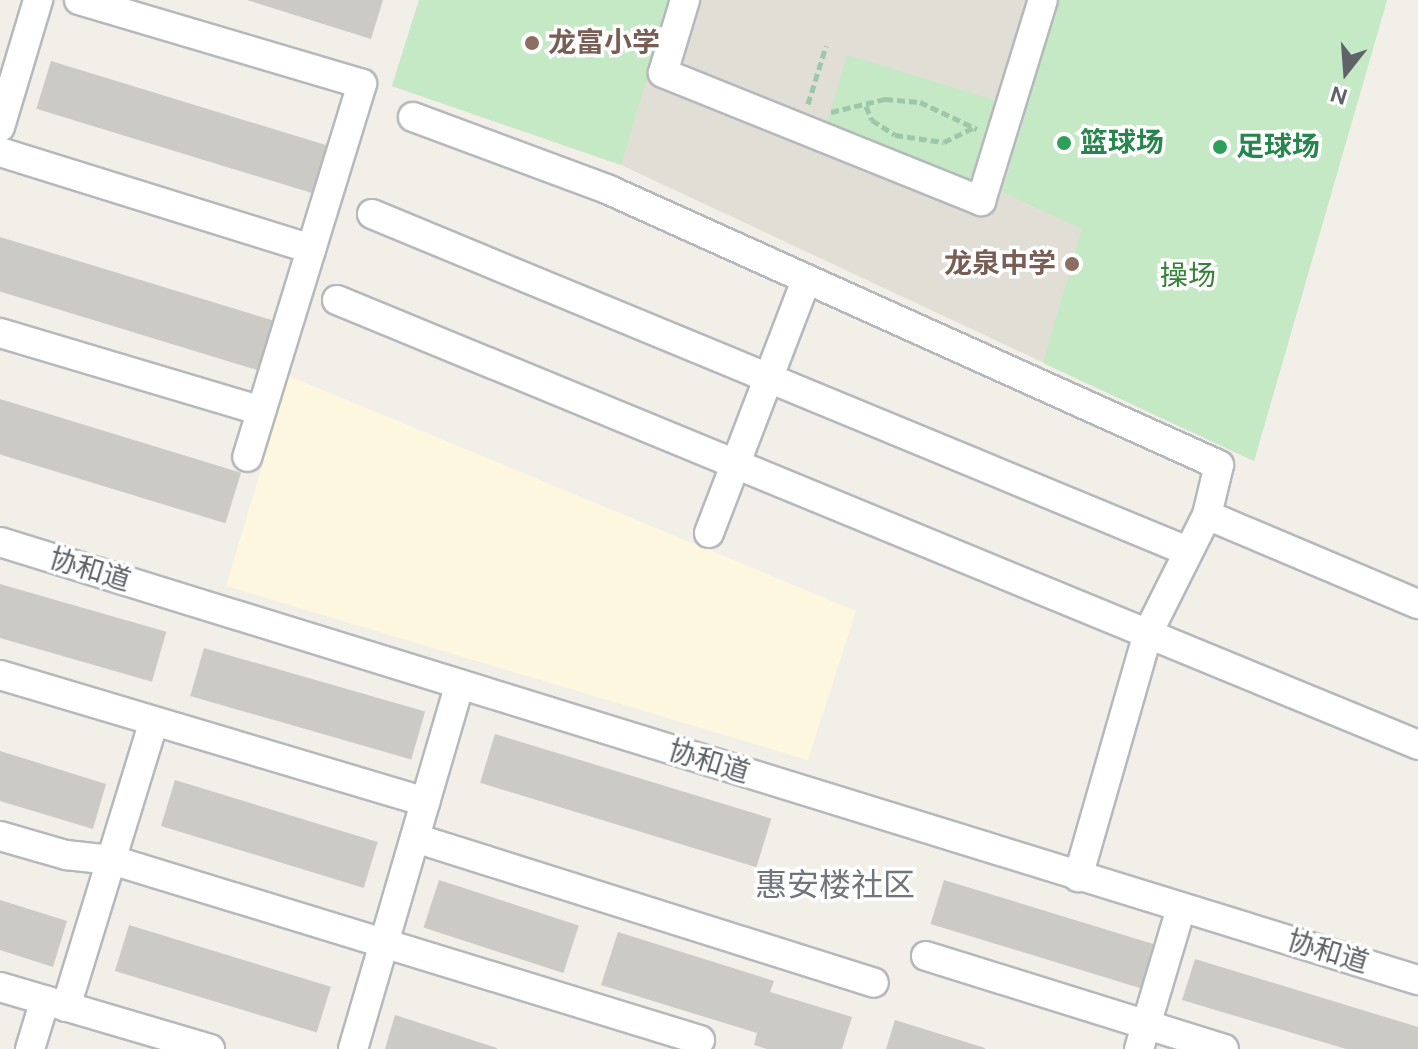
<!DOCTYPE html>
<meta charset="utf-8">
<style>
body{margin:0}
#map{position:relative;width:1418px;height:1049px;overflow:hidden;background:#f1efe8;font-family:"DM Sans","Noto Sans SC",sans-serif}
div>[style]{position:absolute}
.commercial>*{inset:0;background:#fef7e0}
.education>*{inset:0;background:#e1ded6}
.green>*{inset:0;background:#c5e8c5}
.building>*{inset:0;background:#cccac5;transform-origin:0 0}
.path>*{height:5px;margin-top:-2.5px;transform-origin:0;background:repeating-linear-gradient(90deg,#9cc7a9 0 8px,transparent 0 12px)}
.roads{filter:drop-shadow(2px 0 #b5b8bc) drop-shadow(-2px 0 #b5b8bc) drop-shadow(0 2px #b5b8bc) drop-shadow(0 -2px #b5b8bc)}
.minor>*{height:28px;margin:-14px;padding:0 14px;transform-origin:14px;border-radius:14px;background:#fff}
.dots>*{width:22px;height:22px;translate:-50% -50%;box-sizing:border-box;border:4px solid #fff;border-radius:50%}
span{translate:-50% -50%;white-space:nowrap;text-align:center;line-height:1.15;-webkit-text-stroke:7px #fff;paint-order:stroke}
.education-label{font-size:28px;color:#785e54;font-weight:700}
.left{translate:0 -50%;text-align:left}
.right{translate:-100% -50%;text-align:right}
.leisure-label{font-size:28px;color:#27864d;font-weight:700}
.park-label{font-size:28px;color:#348238}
.street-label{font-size:28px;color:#5f6368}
.quarter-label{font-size:32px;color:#70757a}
.north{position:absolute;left:1306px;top:32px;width:80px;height:80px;-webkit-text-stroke:6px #fff;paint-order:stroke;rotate:197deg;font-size:22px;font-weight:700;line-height:32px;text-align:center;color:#5f6368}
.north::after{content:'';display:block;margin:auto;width:28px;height:36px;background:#5f6368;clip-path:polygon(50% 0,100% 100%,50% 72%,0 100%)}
</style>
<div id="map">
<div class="commercial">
<i style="clip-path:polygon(289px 376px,856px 611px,808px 760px,226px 586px)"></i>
</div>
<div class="education">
<i style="clip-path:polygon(419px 0,1387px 0,1254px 461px,621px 165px,392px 86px)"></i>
</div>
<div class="green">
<i style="clip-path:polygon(419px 0,670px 0,621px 165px,392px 86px)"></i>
<i style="clip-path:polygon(1059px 0,1387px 0,1254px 461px,1043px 363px,1082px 229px,1002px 192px)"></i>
<i style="clip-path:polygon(847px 55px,1001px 102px,975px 186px,826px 126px)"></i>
</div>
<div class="building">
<i style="clip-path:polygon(247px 0,383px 0,371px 39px)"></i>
<i style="left:51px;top:61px;width:294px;height:50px;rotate:17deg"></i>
<i style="left:0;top:237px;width:292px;height:52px;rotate:17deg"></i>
<i style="left:0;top:399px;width:252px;height:53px;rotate:17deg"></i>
<i style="left:0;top:584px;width:173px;height:52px;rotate:16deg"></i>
<i style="left:204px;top:648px;width:230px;height:50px;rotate:16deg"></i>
<i style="left:495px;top:734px;width:289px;height:51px;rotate:17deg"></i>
<i style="clip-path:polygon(0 751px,106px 784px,93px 829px,0 801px)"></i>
<i style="left:175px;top:780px;width:212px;height:48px;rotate:17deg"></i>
<i style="left:439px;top:880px;width:147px;height:50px;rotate:18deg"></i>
<i style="left:944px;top:880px;width:229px;height:46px;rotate:17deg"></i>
<i style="clip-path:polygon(0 900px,67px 921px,53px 967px,0 950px)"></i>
<i style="left:129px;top:925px;width:211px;height:48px;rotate:17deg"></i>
<i style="clip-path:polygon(618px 932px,774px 981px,770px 992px,852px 1017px,842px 1049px,767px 1049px,754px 1045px,757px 1033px,601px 985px)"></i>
<i style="clip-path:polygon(1195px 959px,1418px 1027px,1418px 1049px,1346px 1049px,1182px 1000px)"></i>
<i style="clip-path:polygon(395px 1015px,497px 1048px,497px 1049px,385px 1049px)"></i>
<i style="clip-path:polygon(895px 1020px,985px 1048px,985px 1049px,886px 1049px)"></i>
</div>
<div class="path">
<i style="left:808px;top:104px;width:61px;rotate:-72.8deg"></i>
<i style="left:866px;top:106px;width:15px;rotate:67deg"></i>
<i style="left:872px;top:120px;width:27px;rotate:33deg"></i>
<i style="left:895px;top:135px;width:49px;rotate:8.1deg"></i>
<i style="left:944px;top:142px;width:32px;rotate:-26deg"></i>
<i style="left:831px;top:112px;width:56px;rotate:-13.5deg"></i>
<i style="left:885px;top:99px;width:35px;rotate:5deg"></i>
<i style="left:920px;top:102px;width:63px;rotate:25.3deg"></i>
</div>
<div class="roads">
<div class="minor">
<i style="left:79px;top:0;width:295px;rotate:16.5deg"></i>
<i style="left:362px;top:84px;width:390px;rotate:107.1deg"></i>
<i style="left:685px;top:0;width:76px;rotate:106.8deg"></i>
<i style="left:663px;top:73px;width:343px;rotate:21.9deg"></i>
<i style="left:981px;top:201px;width:210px;rotate:-72.9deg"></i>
<i style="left:413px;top:117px;width:209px;rotate:20.4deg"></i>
<i style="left:609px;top:190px;width:669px;rotate:24.27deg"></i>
<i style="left:1219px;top:465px;width:51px;rotate:103.5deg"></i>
<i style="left:1207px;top:515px;width:132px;rotate:116.6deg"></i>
<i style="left:1148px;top:633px;width:254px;rotate:106deg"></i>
<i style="left:0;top:127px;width:133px;rotate:-73.3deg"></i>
<i style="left:0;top:152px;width:326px;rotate:17.3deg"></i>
<i style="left:372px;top:214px;width:882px;rotate:22.46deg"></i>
<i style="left:337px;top:300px;width:1169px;rotate:22.37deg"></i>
<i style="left:0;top:333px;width:272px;rotate:16.6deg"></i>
<i style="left:1207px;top:515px;width:229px;rotate:22.9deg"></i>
<i style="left:709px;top:533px;width:271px;rotate:-69deg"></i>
<i style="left:0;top:542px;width:1484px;rotate:17.17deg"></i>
<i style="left:0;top:675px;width:444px;rotate:16.6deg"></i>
<i style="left:0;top:836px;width:69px;rotate:16.1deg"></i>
<i style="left:66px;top:855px;width:46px;rotate:6.2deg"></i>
<i style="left:112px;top:860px;width:615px;rotate:17.02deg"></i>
<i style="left:415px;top:838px;width:481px;rotate:17.5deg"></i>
<i style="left:926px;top:956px;width:312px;rotate:17.3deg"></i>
<i style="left:0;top:987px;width:219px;rotate:16.4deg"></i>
<i style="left:66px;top:1007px;width:299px;rotate:-72.9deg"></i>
<i style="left:30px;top:1049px;width:51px;rotate:-73deg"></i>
<i style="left:353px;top:1049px;width:380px;rotate:-73.7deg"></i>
<i style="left:1139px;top:1049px;width:147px;rotate:-73.4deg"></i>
</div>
</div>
<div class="dots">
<i style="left:532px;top:43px;background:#8d6e63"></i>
<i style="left:1064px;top:143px;background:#2e9e5b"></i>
<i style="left:1220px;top:147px;background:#2e9e5b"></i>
<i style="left:1072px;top:264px;background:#8d6e63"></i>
</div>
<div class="education-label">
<span class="left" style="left:548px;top:43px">龙富小学</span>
<span class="right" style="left:1056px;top:264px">龙泉中学</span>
</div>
<div class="leisure-label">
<span class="left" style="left:1080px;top:143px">篮球场</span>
<span class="left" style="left:1236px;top:147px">足球场</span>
</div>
<div class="park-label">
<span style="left:1188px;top:276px">操场</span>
</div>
<div class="street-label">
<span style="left:90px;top:570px;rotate:17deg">协和道</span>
<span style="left:709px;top:762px;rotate:17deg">协和道</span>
<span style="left:1328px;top:952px;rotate:17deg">协和道</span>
</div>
<div class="quarter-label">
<span style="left:835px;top:885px">惠安楼社区</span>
</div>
<div class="north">N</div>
</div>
